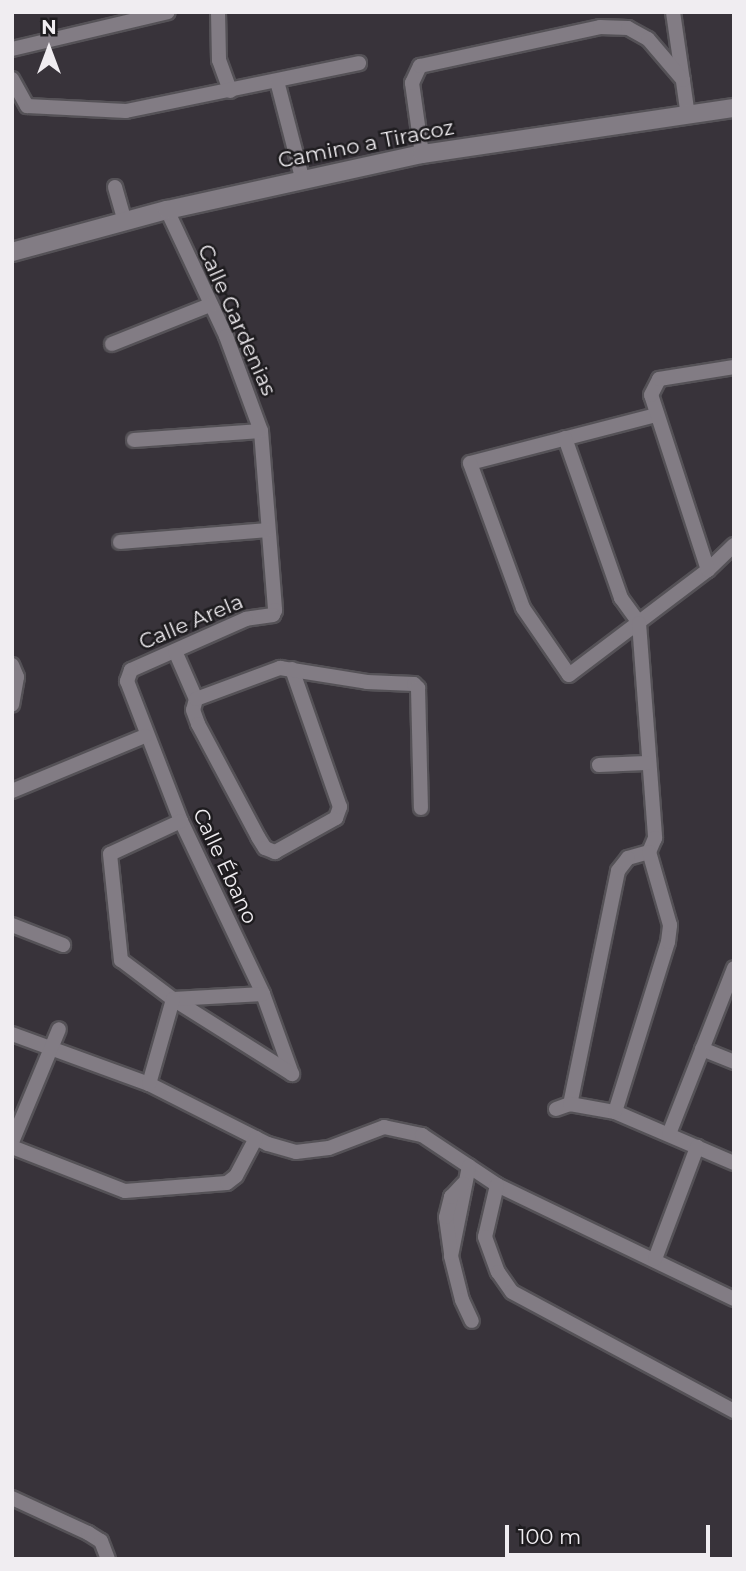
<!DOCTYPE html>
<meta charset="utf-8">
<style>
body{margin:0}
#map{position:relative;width:746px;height:1571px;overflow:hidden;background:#38333a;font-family:Montserrat,sans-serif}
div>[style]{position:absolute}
.roads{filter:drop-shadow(2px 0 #555257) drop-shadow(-2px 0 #555257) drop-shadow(0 2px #555257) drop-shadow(0 -2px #555257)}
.minor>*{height:14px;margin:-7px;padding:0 7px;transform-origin:7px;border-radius:7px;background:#827c84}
.tertiary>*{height:18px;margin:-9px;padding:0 9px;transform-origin:9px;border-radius:9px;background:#827c84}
span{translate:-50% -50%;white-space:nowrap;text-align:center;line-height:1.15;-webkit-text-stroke:5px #1e1c1f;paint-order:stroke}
.street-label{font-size:21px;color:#f0edf1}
.frame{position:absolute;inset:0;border:14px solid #f0edf1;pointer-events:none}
.north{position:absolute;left:14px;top:14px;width:70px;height:70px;-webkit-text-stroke:5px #1e1c1f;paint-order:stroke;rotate:0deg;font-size:19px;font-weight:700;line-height:28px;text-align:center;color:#f0edf1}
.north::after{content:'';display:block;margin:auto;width:24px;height:32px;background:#f0edf1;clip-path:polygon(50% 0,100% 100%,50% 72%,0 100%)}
.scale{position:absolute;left:505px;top:1525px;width:205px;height:32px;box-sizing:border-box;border:4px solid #f0edf1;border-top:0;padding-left:9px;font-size:21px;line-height:24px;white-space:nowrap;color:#f0edf1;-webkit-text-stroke:5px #1e1c1f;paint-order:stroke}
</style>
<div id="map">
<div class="roads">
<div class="minor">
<i style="left:218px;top:12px;width:48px;rotate:88.8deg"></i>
<i style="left:219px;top:60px;width:33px;rotate:70deg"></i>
<i style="left:673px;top:12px;width:105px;rotate:81.8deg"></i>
<i style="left:12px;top:49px;width:160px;rotate:-13.3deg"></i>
<i style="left:12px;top:79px;width:31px;rotate:61deg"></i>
<i style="left:27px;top:106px;width:99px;rotate:2.9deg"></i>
<i style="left:126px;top:111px;width:238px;rotate:-11.6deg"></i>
<i style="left:277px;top:81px;width:100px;rotate:75.5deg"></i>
<i style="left:422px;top:154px;width:72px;rotate:-98deg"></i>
<i style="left:412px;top:83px;width:19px;rotate:-65deg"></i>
<i style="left:420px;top:66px;width:184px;rotate:-12.2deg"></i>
<i style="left:600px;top:27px;width:28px;rotate:2deg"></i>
<i style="left:628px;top:28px;width:23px;rotate:29deg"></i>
<i style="left:648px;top:39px;width:54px;rotate:49.5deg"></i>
<i style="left:115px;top:187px;width:35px;rotate:74deg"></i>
<i style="left:167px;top:210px;width:139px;rotate:64.9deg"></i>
<i style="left:226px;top:336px;width:101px;rotate:69.8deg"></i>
<i style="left:261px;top:431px;width:180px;rotate:85.5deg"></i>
<i style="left:275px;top:610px;width:5px;rotate:112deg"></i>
<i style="left:273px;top:615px;width:27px;rotate:172deg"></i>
<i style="left:246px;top:619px;width:126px;rotate:156.1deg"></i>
<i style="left:131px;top:670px;width:12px;rotate:110deg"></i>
<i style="left:127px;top:681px;width:150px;rotate:68.9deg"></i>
<i style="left:181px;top:821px;width:191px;rotate:64.6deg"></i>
<i style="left:263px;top:994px;width:85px;rotate:70.1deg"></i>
<i style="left:112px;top:344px;width:105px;rotate:-21.7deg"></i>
<i style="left:656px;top:415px;width:192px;rotate:165.5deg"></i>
<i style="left:470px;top:463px;width:154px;rotate:69.9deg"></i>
<i style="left:523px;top:608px;width:81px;rotate:55.5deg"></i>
<i style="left:569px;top:675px;width:174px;rotate:-37.1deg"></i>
<i style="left:708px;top:570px;width:36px;rotate:-44deg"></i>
<i style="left:565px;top:438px;width:170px;rotate:70.7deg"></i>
<i style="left:621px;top:598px;width:31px;rotate:54deg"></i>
<i style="left:639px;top:623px;width:216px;rotate:85.7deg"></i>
<i style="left:655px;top:838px;width:15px;rotate:113deg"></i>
<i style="left:649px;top:852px;width:22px;rotate:164deg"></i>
<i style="left:628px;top:858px;width:16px;rotate:128deg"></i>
<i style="left:618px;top:871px;width:238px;rotate:101.6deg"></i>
<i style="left:134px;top:440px;width:127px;rotate:-4.1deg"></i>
<i style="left:120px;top:542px;width:148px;rotate:-4.6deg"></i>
<i style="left:708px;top:570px;width:184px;rotate:-108deg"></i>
<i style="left:651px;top:395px;width:18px;rotate:-63deg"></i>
<i style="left:659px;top:379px;width:76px;rotate:-9.1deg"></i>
<i style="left:175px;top:651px;width:52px;rotate:66.4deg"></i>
<i style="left:196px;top:699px;width:11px;rotate:105deg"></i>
<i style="left:193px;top:710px;width:15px;rotate:70deg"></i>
<i style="left:198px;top:724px;width:128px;rotate:62deg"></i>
<i style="left:258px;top:837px;width:13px;rotate:58deg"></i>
<i style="left:265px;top:848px;width:11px;rotate:22deg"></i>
<i style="left:275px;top:852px;width:70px;rotate:-29.1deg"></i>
<i style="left:336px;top:818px;width:12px;rotate:-70deg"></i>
<i style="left:340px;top:807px;width:146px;rotate:-109.2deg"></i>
<i style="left:12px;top:665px;width:13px;rotate:67deg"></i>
<i style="left:17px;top:677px;width:28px;rotate:100deg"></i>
<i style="left:196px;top:699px;width:90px;rotate:-20.3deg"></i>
<i style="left:280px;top:668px;width:88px;rotate:9.1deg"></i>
<i style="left:367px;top:682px;width:47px;rotate:2.4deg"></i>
<i style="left:414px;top:684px;width:6px;rotate:45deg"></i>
<i style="left:418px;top:688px;width:120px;rotate:88.6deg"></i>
<i style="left:599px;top:765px;width:47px;rotate:-2.4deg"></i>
<i style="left:12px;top:791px;width:144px;rotate:-22.5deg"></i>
<i style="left:181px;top:821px;width:78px;rotate:155.1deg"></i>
<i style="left:110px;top:854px;width:107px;rotate:84.1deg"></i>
<i style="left:121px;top:960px;width:65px;rotate:36.9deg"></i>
<i style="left:173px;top:999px;width:141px;rotate:32.2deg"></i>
<i style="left:12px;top:925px;width:55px;rotate:21.4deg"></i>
<i style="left:173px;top:999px;width:90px;rotate:-3.2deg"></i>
<i style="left:12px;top:1034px;width:146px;rotate:20.1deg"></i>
<i style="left:149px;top:1084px;width:133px;rotate:26.8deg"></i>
<i style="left:268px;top:1144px;width:29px;rotate:16deg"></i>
<i style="left:296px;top:1152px;width:33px;rotate:-7deg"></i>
<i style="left:329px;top:1148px;width:59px;rotate:-20.9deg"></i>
<i style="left:384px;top:1127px;width:39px;rotate:12deg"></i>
<i style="left:422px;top:1135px;width:90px;rotate:33.7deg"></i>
<i style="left:497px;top:1185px;width:263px;rotate:25.7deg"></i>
<i style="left:702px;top:1049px;width:35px;rotate:22deg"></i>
<i style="left:149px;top:1084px;width:88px;rotate:-74.2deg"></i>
<i style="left:556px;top:1109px;width:15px;rotate:-20deg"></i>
<i style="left:570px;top:1104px;width:46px;rotate:10.1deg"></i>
<i style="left:615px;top:1112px;width:129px;rotate:23.2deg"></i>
<i style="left:615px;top:1112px;width:178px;rotate:-72.7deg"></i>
<i style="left:668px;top:942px;width:17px;rotate:-83deg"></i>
<i style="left:670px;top:925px;width:76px;rotate:-106deg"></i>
<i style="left:669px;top:1134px;width:178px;rotate:-68.6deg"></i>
<i style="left:12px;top:1142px;width:122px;rotate:-67.4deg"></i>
<i style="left:12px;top:1147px;width:121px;rotate:21.3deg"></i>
<i style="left:125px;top:1191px;width:102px;rotate:-4.5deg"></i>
<i style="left:227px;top:1183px;width:11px;rotate:-38deg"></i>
<i style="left:236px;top:1176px;width:43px;rotate:-62.2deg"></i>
<i style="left:469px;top:1166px;width:92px;rotate:101.3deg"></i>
<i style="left:451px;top:1256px;width:45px;rotate:76deg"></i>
<i style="left:462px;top:1300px;width:23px;rotate:65deg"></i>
<i style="left:497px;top:1185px;width:53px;rotate:103deg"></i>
<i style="left:485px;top:1237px;width:37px;rotate:70deg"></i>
<i style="left:498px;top:1272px;width:24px;rotate:55deg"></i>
<i style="left:512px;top:1292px;width:252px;rotate:28.2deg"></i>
<i style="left:451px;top:1253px;width:36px;rotate:-98deg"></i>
<i style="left:446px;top:1217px;width:21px;rotate:-76deg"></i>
<i style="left:451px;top:1197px;width:18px;rotate:-47deg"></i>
<i style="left:655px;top:1259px;width:120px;rotate:-69.4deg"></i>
<i style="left:12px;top:1498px;width:84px;rotate:24.7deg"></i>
<i style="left:88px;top:1533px;width:15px;rotate:32deg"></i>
<i style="left:101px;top:1541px;width:19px;rotate:69deg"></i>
</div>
<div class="tertiary">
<i style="left:12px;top:252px;width:161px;rotate:-15.2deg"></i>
<i style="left:167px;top:210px;width:261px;rotate:-12.4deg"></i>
<i style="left:422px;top:154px;width:315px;rotate:-8.4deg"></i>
</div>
</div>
<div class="street-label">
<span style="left:366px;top:144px;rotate:-11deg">Camino a Tiracoz</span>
<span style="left:237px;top:320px;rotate:66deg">Calle Gardenias</span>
<span style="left:191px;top:622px;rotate:-23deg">Calle Arela</span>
<span style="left:225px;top:866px;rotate:65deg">Calle Ébano</span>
</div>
<div class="frame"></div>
<div class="north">N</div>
<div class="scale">100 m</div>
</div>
